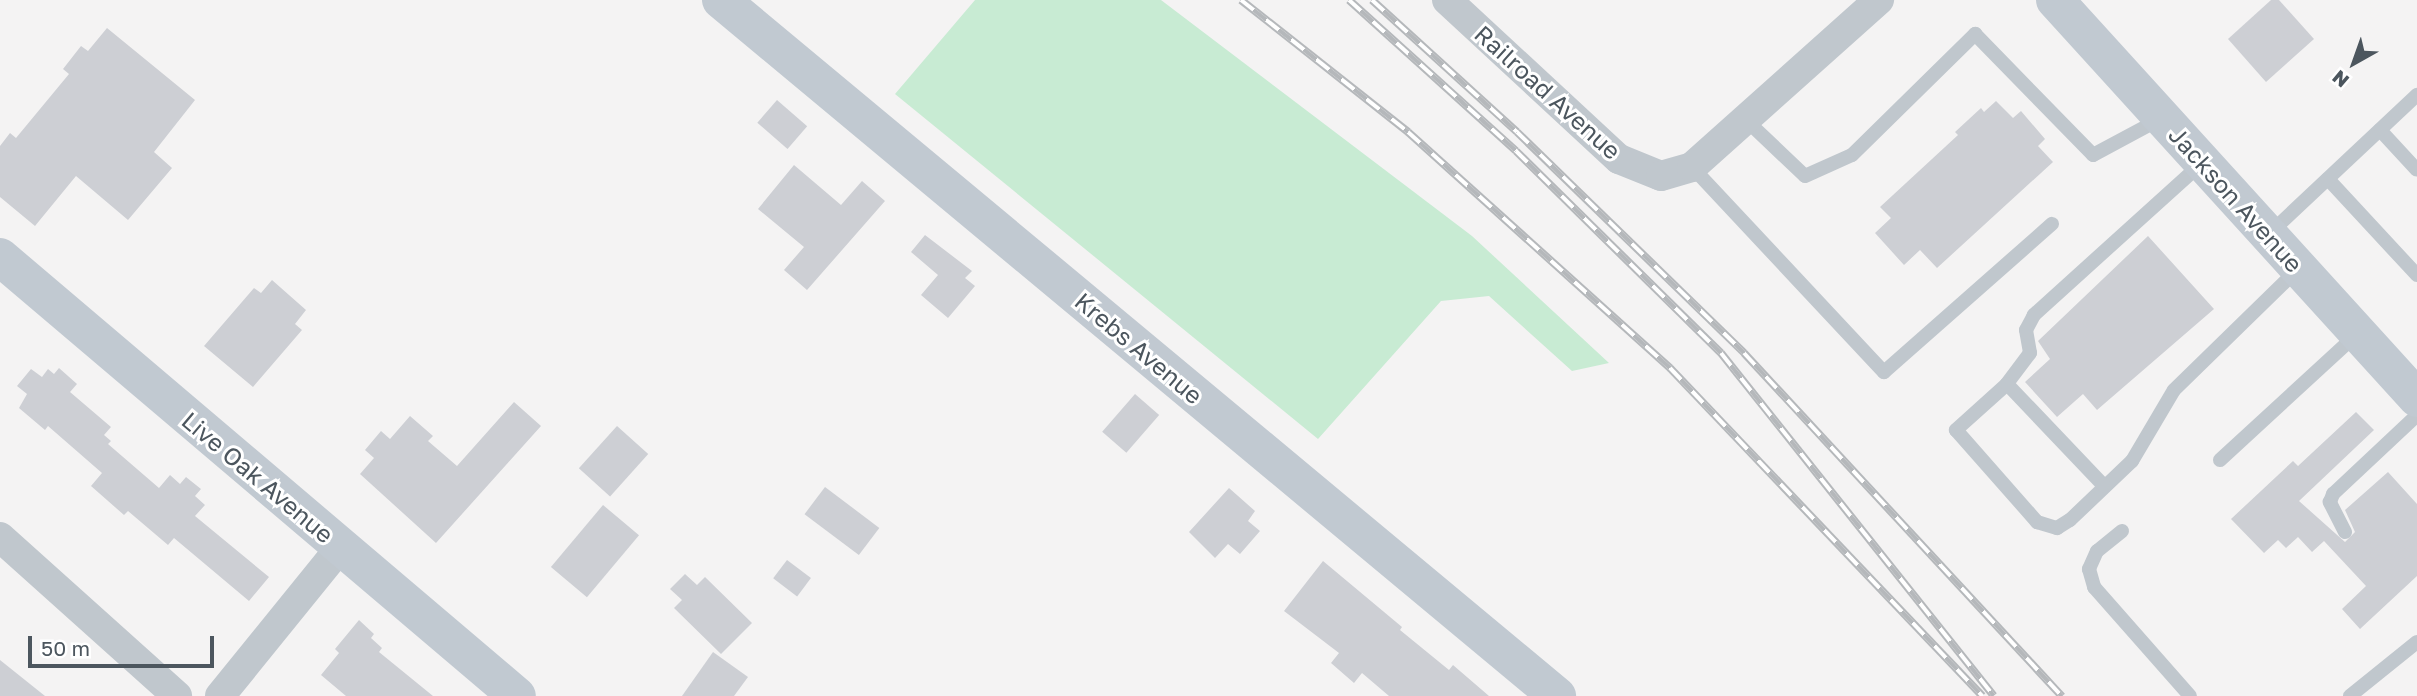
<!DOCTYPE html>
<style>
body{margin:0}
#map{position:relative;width:2417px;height:696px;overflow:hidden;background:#f4f3f3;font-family:"Golos Text",sans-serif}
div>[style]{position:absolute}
.green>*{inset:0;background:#c8ebd3}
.building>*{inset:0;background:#cdcfd4;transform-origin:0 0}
.lane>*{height:14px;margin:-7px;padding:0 7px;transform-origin:7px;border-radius:7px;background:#c0c7cd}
.street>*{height:30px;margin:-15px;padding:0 15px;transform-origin:15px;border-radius:15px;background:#c0c7cd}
.secondary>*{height:38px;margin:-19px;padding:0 19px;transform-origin:19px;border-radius:19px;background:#c1c9d1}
.rail>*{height:8px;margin-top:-4px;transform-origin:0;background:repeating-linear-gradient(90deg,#fff 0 16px,#b5b8bb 0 32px);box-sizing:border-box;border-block:2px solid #b5b8bb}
span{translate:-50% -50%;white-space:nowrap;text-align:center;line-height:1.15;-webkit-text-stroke:6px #fff;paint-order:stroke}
.street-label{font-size:24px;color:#4c565e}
.north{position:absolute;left:2319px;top:28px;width:70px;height:70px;-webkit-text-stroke:5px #fff;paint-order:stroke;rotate:220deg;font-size:19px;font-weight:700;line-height:28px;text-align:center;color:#4c565e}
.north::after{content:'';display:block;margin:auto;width:24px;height:32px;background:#4c565e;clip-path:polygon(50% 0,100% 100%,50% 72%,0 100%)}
.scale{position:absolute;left:28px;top:636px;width:186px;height:32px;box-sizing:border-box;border:4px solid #4c565e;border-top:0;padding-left:9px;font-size:21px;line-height:24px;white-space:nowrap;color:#4c565e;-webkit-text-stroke:5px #fff;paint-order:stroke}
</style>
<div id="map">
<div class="green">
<i style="clip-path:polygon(975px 0,1161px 0,1472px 236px,1609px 363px,1572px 371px,1489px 296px,1441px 301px,1318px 439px,895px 94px)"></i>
</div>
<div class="building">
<i style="clip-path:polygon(2271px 0,2279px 0,2314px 39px,2266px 82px,2228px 39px)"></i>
<i style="clip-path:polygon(107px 28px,195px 100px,154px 152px,172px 168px,128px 220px,76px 176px,35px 226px,0 197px,0 146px,10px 133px,16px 138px,69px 74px,63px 69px,81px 46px,88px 51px)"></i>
<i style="left:777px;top:100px;width:40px;height:30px;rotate:41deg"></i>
<i style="clip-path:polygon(1996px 101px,2013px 118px,2021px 111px,2045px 139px,2038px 146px,2053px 162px,1937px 268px,1920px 250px,1904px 265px,1875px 233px,1891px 218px,1880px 207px,1958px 135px,1955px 132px,1981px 108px,1984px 112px)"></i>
<i style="clip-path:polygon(794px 165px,841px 205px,862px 181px,885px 201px,807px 290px,784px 270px,804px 247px,758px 209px)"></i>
<i style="clip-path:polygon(925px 235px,972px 271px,965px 278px,975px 286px,948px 318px,921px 295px,938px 275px,911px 252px)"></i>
<i style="clip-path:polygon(2148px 236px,2214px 309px,2097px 410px,2083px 394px,2057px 417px,2025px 382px,2050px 359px,2038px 341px)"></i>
<i style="clip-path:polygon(272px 280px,306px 310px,295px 324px,302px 330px,253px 387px,204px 346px,254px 288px,261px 293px)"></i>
<i style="clip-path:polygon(59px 368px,77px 384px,70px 392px,111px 427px,104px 435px,111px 441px,108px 444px,159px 488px,170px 475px,180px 484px,186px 477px,201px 489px,195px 496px,205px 505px,195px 516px,269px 577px,249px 601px,174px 538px,168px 545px,128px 511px,124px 515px,91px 486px,102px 473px,48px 426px,45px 430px,19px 408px,27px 394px,17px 386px,31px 369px,42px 377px,48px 369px,54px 374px)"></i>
<i style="left:1135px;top:394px;width:32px;height:50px;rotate:41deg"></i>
<i style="clip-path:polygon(514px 402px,541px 426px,436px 543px,360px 474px,374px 458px,365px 450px,381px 431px,390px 439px,410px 416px,433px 436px,428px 441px,457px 466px)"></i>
<i style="clip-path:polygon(2356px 412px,2374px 430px,2299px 501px,2345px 542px,2355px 532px,2345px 510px,2388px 472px,2417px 504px,2417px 576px,2360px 629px,2342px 609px,2366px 586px,2324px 541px,2312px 552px,2298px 537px,2286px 548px,2278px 540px,2264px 553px,2231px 519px,2293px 461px,2298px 466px)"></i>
<i style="left:617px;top:426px;width:42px;height:57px;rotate:42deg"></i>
<i style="left:825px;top:487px;width:68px;height:34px;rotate:37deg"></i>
<i style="clip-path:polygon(1229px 488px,1255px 511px,1248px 521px,1260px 531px,1240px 554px,1228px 544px,1215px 558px,1189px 532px)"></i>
<i style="left:603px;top:505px;width:47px;height:81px;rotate:40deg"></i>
<i style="left:787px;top:560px;width:30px;height:23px;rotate:37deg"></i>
<i style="clip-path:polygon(1323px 561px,1402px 627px,1400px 630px,1449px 670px,1453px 665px,1489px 696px,1389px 696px,1362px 673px,1354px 683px,1331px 663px,1339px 653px,1284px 611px)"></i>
<i style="clip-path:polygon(685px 574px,697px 585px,705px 577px,752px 623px,721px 654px,674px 608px,682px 600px,670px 589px)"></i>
<i style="clip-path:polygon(359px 620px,374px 634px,371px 638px,382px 648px,379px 652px,433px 696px,346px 696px,321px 675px,339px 653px,335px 649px)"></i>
<i style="clip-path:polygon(713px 652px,748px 677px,734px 696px,682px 696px)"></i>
<i style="clip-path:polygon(0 660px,45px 696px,0 696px)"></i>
</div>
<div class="lane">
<i style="left:1746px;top:120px;width:81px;rotate:43.5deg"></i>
<i style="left:1805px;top:176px;width:51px;rotate:-24.1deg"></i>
<i style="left:1852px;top:155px;width:173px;rotate:-44.5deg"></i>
<i style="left:1975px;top:34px;width:169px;rotate:45.7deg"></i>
<i style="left:2093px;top:155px;width:78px;rotate:-28.2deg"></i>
<i style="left:2380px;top:130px;width:54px;rotate:47.2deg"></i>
<i style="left:2202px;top:163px;width:227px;rotate:137.9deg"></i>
<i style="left:2034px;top:315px;width:17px;rotate:118deg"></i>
<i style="left:2026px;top:330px;width:23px;rotate:80deg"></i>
<i style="left:2030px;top:353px;width:39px;rotate:127deg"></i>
<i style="left:2007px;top:384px;width:69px;rotate:138deg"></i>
<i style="left:1956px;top:430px;width:123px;rotate:48.6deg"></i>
<i style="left:2037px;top:522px;width:21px;rotate:17deg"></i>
<i style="left:2057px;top:528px;width:15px;rotate:-32deg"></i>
<i style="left:2070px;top:520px;width:86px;rotate:-43.6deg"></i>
<i style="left:2132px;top:461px;width:82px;rotate:-59.4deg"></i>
<i style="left:2174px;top:390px;width:173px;rotate:-44.3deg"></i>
<i style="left:1692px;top:167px;width:281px;rotate:46.9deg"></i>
<i style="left:1884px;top:372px;width:224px;rotate:-41.4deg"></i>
<i style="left:2328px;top:179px;width:131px;rotate:47.2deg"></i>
<i style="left:2270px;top:233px;width:202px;rotate:-43.2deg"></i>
<i style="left:2007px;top:384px;width:141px;rotate:46.4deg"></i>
<i style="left:2220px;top:460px;width:186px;rotate:-42.6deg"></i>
<i style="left:2122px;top:531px;width:32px;rotate:141deg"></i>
<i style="left:2097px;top:551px;width:20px;rotate:114deg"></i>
<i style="left:2089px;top:569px;width:19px;rotate:74deg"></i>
<i style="left:2094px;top:587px;width:145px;rotate:48.6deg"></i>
<i style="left:2345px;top:532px;width:34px;rotate:-117deg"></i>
<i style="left:2330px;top:502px;width:9px;rotate:-69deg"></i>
<i style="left:2333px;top:494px;width:115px;rotate:-43.2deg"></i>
<i style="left:2350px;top:696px;width:86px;rotate:-38.9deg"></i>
</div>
<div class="street">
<i style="left:1447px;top:0;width:234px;rotate:42.8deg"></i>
<i style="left:1619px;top:159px;width:45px;rotate:22deg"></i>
<i style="left:1661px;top:176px;width:32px;rotate:-16deg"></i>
<i style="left:1692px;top:167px;width:251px;rotate:-41.8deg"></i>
<i style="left:0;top:537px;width:238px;rotate:41.9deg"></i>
<i style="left:220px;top:696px;width:191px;rotate:-51deg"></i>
</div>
<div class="secondary">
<i style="left:721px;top:0;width:1088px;rotate:39.78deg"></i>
<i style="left:2055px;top:0;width:538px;rotate:47.71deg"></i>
<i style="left:0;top:257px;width:678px;rotate:40.34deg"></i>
</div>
<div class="rail">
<i style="left:1241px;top:0;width:213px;rotate:38.3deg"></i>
<i style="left:1408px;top:132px;width:353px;rotate:42deg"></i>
<i style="left:1670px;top:368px;width:453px;rotate:46.4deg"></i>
<i style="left:1349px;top:0;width:225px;rotate:42.1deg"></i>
<i style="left:1516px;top:151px;width:288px;rotate:44.6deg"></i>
<i style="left:1721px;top:353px;width:438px;rotate:51.5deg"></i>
<i style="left:1372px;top:0;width:196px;rotate:42.3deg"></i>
<i style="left:1517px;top:132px;width:317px;rotate:44.2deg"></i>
<i style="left:1744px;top:353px;width:468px;rotate:47.2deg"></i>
</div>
<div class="street-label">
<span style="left:1548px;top:92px;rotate:42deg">Railroad Avenue</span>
<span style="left:2236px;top:199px;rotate:48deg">Jackson Avenue</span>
<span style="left:1139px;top:348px;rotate:40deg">Krebs Avenue</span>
<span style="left:258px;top:477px;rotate:40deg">Live Oak Avenue</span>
</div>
<div class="north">N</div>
<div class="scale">50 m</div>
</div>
